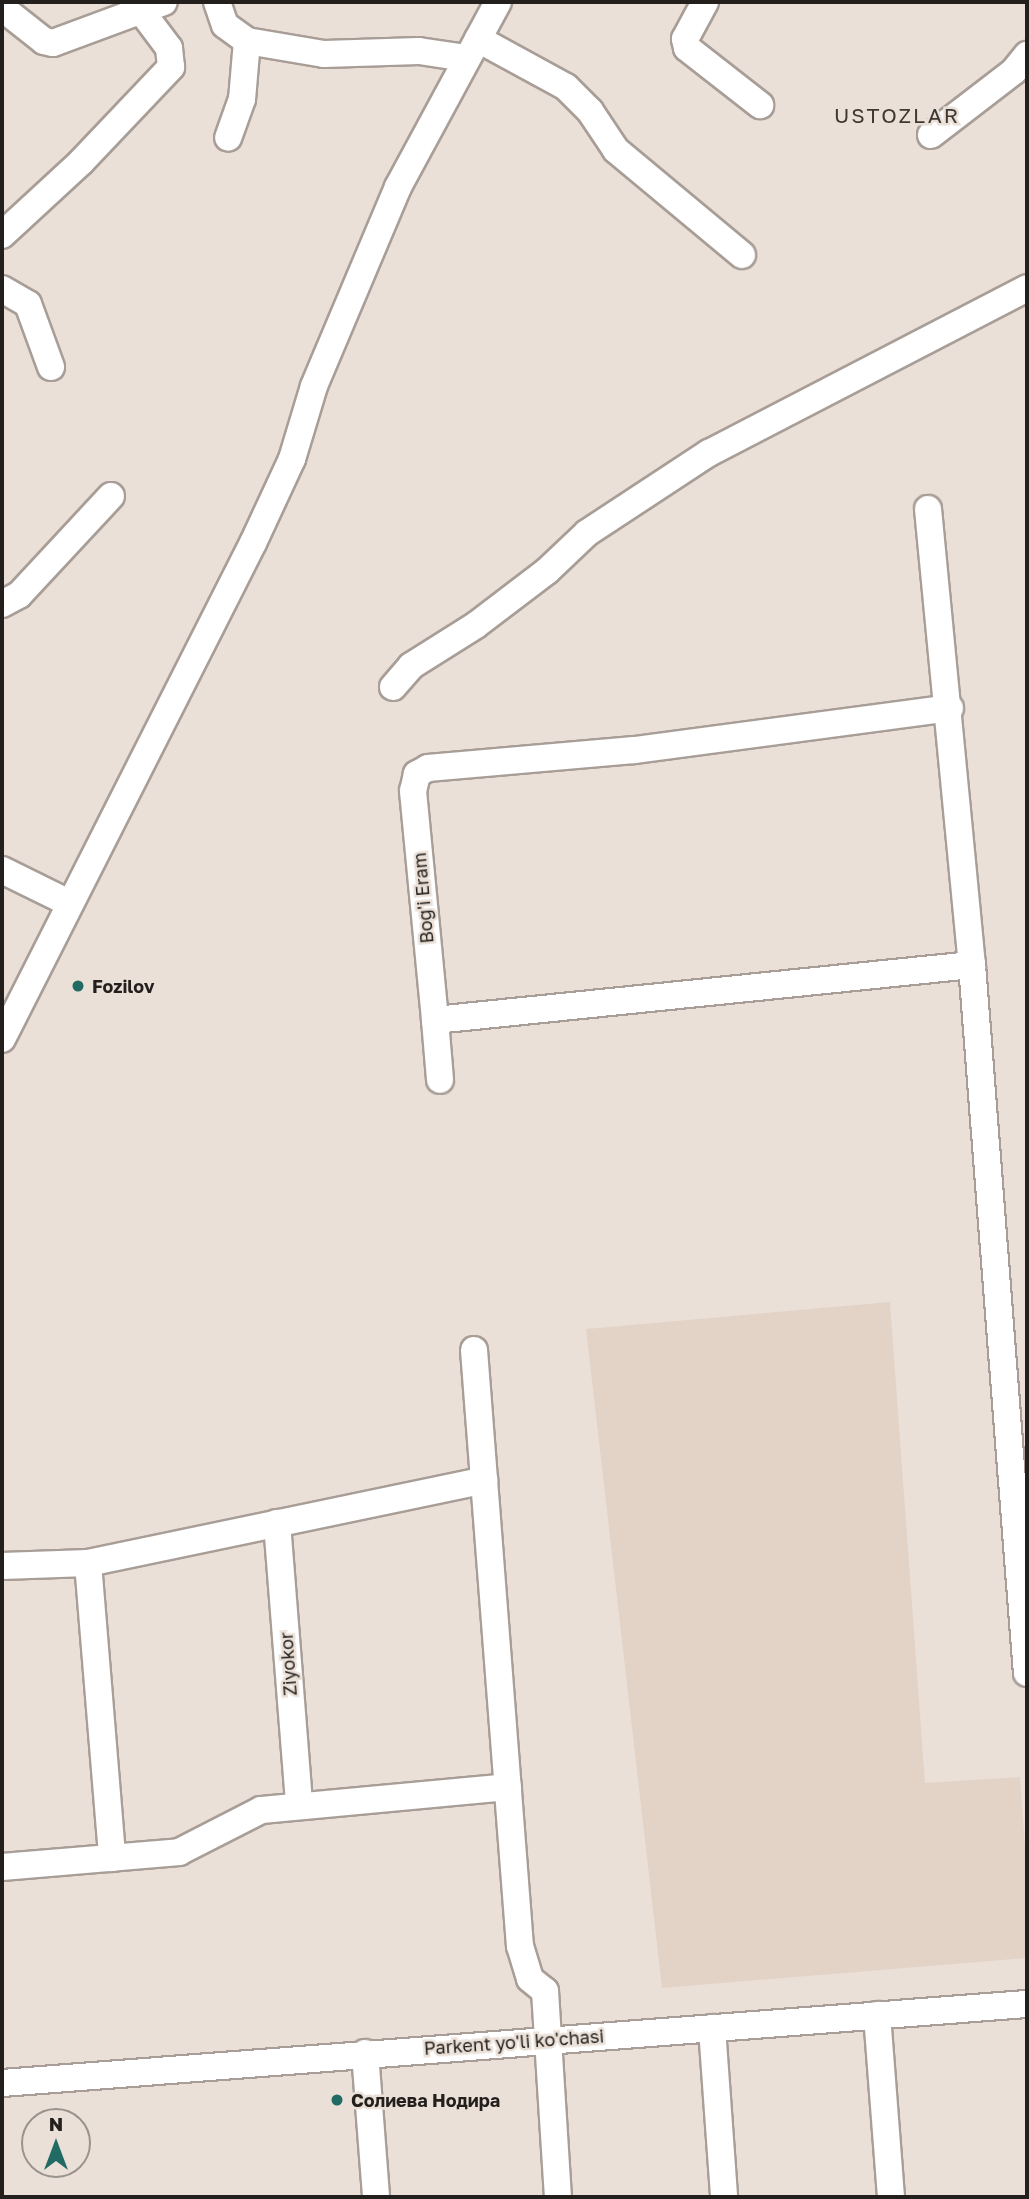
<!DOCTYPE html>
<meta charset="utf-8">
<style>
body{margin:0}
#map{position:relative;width:1029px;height:2199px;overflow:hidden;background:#eae0d8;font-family:"Golos Text",sans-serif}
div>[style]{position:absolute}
.built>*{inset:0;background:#e3d3c6}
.roads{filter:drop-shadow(2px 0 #a89e97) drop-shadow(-2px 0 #a89e97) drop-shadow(0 2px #a89e97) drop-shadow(0 -2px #a89e97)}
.minor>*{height:26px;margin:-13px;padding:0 13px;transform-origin:13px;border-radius:13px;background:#fff}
.dots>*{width:19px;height:19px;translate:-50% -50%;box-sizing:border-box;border:4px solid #eae0d8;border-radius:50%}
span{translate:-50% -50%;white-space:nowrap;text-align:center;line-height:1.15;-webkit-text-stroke:5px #eae0d8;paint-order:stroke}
.street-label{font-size:18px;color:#231f1c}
.poi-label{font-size:18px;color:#231f1c;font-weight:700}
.left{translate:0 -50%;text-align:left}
.quarter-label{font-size:21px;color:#3f3831;letter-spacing:2px}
.frame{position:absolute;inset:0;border:4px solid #231f1c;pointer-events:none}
.north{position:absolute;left:21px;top:2108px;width:70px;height:70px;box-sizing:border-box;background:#eae0d8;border:2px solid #9a938d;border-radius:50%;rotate:0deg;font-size:19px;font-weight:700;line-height:28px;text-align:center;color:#231f1c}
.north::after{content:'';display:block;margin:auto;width:24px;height:32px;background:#226b64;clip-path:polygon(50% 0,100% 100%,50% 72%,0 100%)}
</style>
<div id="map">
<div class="built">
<i style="clip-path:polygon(890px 1302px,925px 1783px,1020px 1777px,1027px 1874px,1027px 1958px,662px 1988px,586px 1329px)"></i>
</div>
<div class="roads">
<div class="minor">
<i style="left:217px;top:2px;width:24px;rotate:71deg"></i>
<i style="left:225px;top:25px;width:27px;rotate:36deg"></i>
<i style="left:247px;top:41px;width:58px;rotate:94.9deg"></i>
<i style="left:242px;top:99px;width:41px;rotate:109.7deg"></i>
<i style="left:705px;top:2px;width:42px;rotate:118.4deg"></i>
<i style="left:685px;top:39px;width:9px;rotate:77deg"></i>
<i style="left:687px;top:48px;width:93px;rotate:38deg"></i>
<i style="left:6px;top:11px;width:48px;rotate:38.3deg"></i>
<i style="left:44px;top:41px;width:9px;rotate:13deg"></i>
<i style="left:53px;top:43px;width:118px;rotate:-20.3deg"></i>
<i style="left:478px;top:39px;width:100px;rotate:28.6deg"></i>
<i style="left:566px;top:87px;width:34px;rotate:45deg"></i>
<i style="left:590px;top:111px;width:47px;rotate:56.3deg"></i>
<i style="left:616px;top:150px;width:164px;rotate:39.8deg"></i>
<i style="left:247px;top:41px;width:78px;rotate:9.6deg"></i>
<i style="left:324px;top:54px;width:95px;rotate:-1.8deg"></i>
<i style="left:419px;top:51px;width:48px;rotate:8.5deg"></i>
<i style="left:931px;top:135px;width:105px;rotate:-37.6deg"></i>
<i style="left:1014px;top:71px;width:21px;rotate:-51deg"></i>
<i style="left:2px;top:235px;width:108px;rotate:-42.7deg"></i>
<i style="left:81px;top:162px;width:131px;rotate:-46.5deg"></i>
<i style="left:171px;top:67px;width:19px;rotate:-96deg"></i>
<i style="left:169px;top:48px;width:45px;rotate:-126.9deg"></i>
<i style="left:2px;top:289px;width:30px;rotate:30deg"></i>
<i style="left:28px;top:304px;width:67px;rotate:69.9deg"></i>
<i style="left:928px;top:509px;width:458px;rotate:84.5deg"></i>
<i style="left:972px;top:965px;width:710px;rotate:85.56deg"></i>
<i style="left:2px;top:604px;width:19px;rotate:-28deg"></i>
<i style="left:19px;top:595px;width:135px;rotate:-47.1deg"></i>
<i style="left:393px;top:687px;width:28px;rotate:-49deg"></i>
<i style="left:411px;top:666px;width:77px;rotate:-32.2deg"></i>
<i style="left:476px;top:625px;width:89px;rotate:-37.3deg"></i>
<i style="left:547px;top:571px;width:55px;rotate:-43.5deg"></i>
<i style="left:587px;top:533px;width:146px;rotate:-33.3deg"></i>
<i style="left:709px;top:453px;width:358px;rotate:-27.4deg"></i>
<i style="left:950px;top:708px;width:319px;rotate:172.4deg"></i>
<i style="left:634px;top:750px;width:207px;rotate:175deg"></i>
<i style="left:428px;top:768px;width:13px;rotate:151deg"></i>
<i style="left:417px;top:774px;width:17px;rotate:103deg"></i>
<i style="left:413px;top:791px;width:230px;rotate:84.5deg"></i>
<i style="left:435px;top:1020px;width:540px;rotate:-5.85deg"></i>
<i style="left:2px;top:870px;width:75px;rotate:26.2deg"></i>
<i style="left:435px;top:1020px;width:60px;rotate:85.2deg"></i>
<i style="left:2px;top:1039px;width:556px;rotate:-63.16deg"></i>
<i style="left:253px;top:543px;width:93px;rotate:-65.1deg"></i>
<i style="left:292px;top:459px;width:76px;rotate:-73.2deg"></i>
<i style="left:314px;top:386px;width:216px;rotate:-67.1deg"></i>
<i style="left:398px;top:187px;width:210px;rotate:-61.6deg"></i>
<i style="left:474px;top:1350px;width:598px;rotate:85.59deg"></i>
<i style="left:520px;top:1946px;width:34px;rotate:73deg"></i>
<i style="left:530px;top:1979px;width:19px;rotate:39deg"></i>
<i style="left:545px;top:1991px;width:206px;rotate:86.4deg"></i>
<i style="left:277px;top:1523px;width:283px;rotate:85.5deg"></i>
<i style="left:88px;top:1563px;width:296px;rotate:85.3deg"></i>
<i style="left:2px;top:1566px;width:86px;rotate:-2deg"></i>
<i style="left:88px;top:1563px;width:405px;rotate:-11.8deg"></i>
<i style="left:2px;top:1867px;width:178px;rotate:-4.8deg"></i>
<i style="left:179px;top:1852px;width:92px;rotate:-27.1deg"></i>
<i style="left:261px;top:1810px;width:248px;rotate:-5.3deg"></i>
<i style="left:877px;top:2015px;width:183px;rotate:85.6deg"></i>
<i style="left:712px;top:2028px;width:169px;rotate:85.9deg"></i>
<i style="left:365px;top:2053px;width:144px;rotate:85.6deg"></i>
<i style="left:2px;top:2083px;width:1028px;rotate:-4.41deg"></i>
</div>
</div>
<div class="dots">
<i style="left:78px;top:986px;background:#226b64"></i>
<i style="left:337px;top:2100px;background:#226b64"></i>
</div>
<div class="street-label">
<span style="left:423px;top:898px;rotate:-95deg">Bog'i Eram</span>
<span style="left:288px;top:1664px;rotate:-94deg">Ziyokor</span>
<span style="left:514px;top:2042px;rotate:-4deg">Parkent yo'li ko'chasi</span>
</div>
<div class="poi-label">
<span class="left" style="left:92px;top:986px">Fozilov</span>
<span class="left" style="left:351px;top:2100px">Солиева Нодира</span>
</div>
<div class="quarter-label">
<span style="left:897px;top:115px">USTOZLAR</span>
</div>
<div class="frame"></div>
<div class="north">N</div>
</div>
